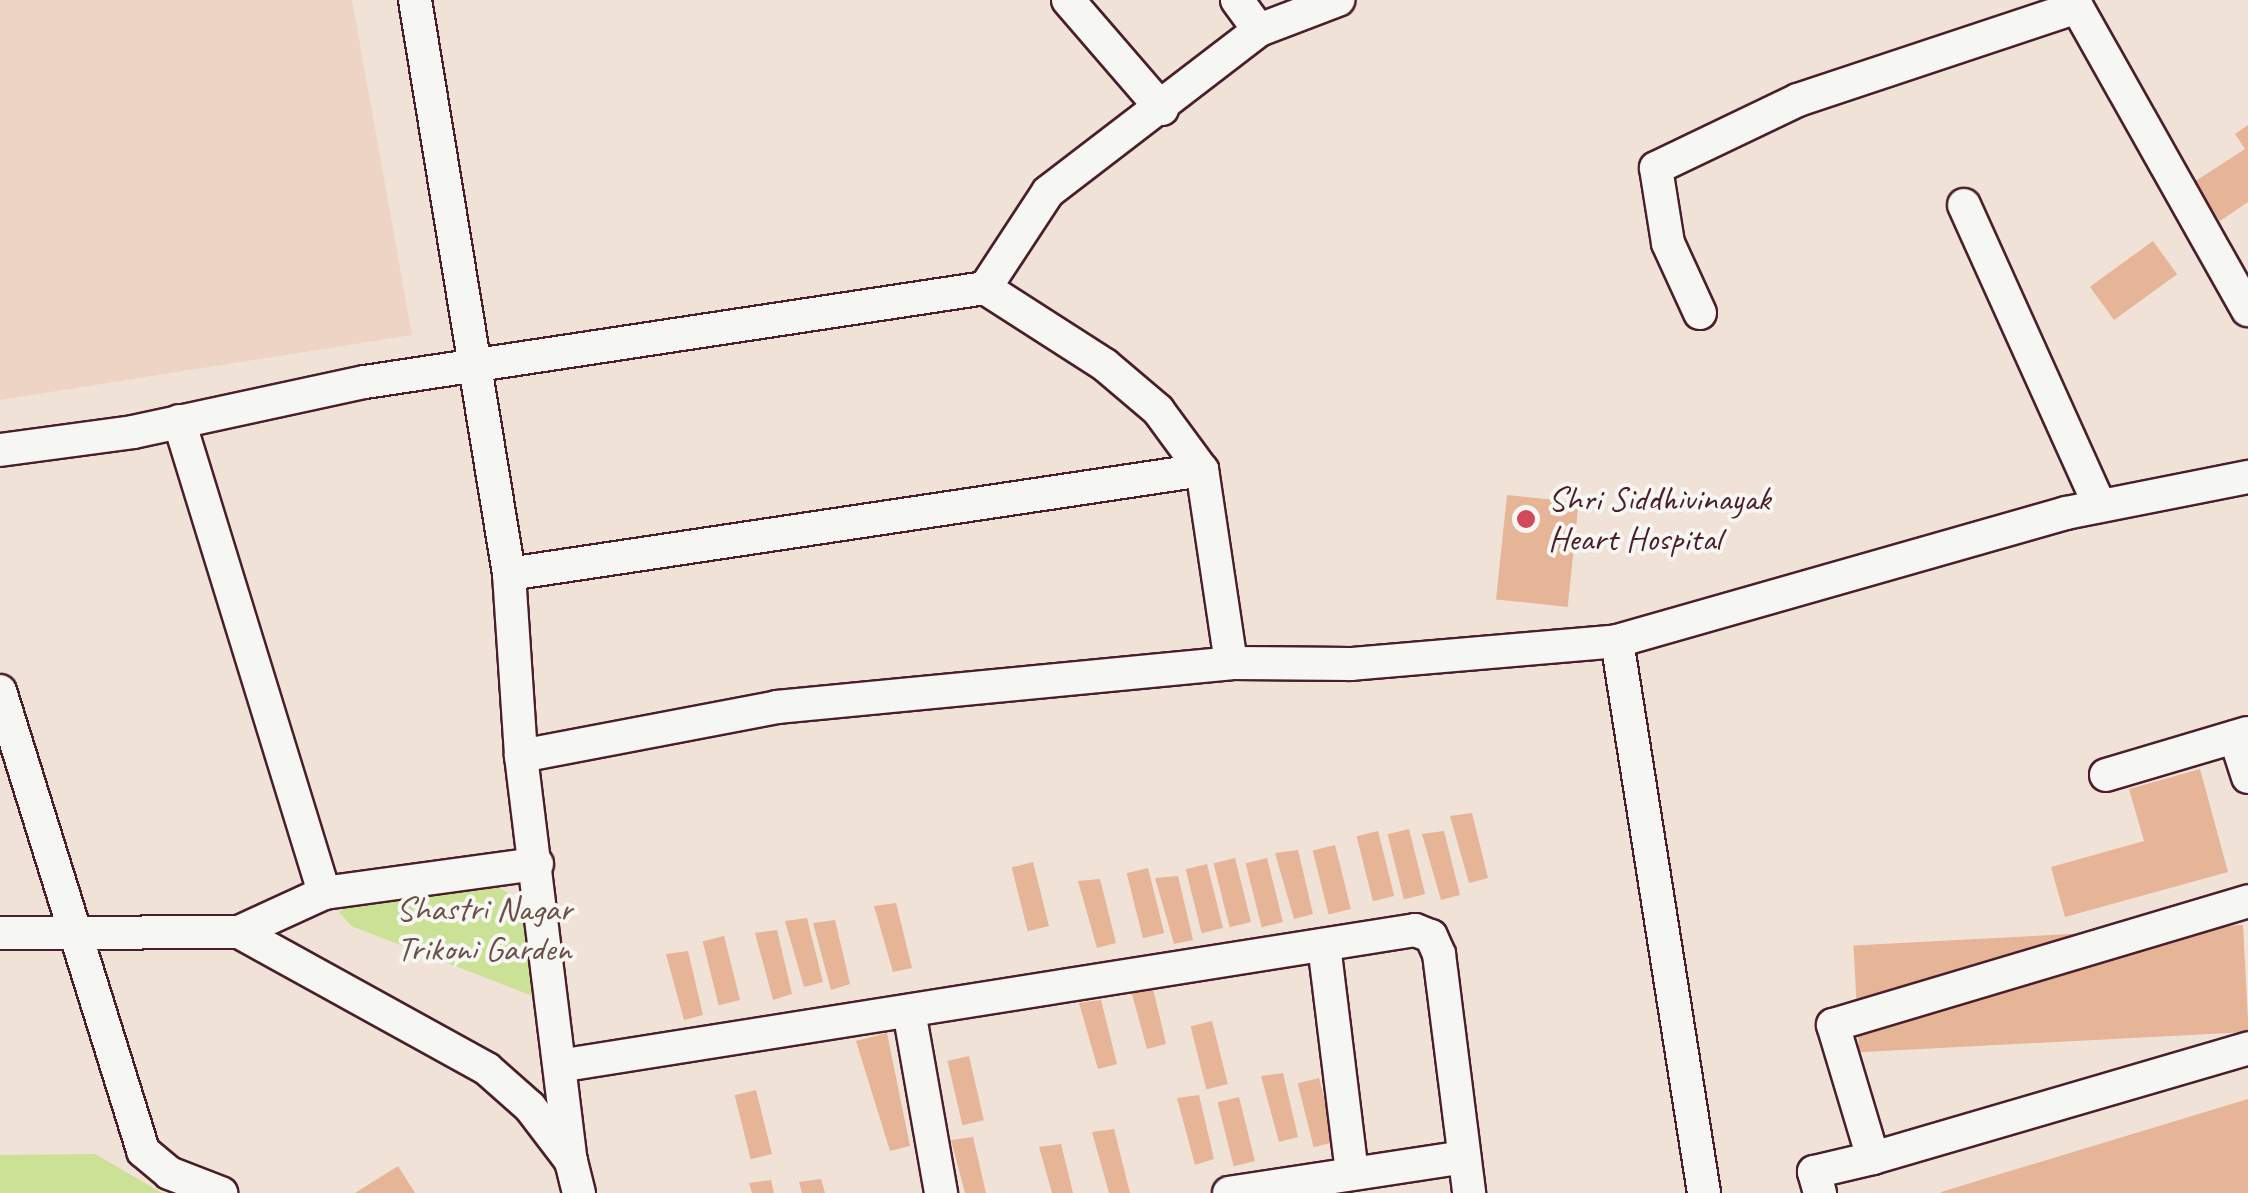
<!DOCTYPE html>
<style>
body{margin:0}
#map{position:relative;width:2248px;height:1193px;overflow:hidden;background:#f1e2d7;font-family:Caveat,sans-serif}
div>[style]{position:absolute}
.built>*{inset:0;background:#eed4c4}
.green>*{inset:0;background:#cbe196}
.building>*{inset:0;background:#e6b497;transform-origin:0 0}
.roads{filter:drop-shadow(2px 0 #4a1f2b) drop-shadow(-2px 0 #4a1f2b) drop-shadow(0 2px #4a1f2b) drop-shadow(0 -2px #4a1f2b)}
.minor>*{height:32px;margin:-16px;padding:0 16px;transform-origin:16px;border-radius:16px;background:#f6f6f2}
.dots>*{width:28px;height:28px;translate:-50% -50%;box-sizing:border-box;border:5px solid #f6f6f2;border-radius:50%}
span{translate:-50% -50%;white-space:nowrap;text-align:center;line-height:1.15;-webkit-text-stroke:8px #f6f6f2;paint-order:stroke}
.poi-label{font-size:35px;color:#4a1f2b}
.left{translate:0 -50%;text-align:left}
.park-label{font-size:35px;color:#6a5046}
</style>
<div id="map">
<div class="built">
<i style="clip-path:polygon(0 0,352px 0,412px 335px,0 400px)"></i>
</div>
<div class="green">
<i style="clip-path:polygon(490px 883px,521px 900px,540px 968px,538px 998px,351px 926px,339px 912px,355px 902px)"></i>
<i style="clip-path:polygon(95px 1154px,162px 1193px,0 1193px,0 1155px)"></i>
</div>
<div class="building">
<i style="clip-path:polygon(2248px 125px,2248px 202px,2220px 221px,2194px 182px,2245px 149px,2235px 134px)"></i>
<i style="left:2153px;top:241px;width:41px;height:78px;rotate:54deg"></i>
<i style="left:1507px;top:495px;width:72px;height:105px;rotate:6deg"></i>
<i style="clip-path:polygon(2200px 769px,2228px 872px,2065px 917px,2051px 867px,2144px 841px,2129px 789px)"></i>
<i style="clip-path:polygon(1472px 813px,1488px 878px,1469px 883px,1450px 816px)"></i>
<i style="left:1409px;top:829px;width:67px;height:22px;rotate:76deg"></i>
<i style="left:1378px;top:831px;width:67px;height:22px;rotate:76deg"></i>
<i style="clip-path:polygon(1444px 831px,1460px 895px,1441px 900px,1422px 834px)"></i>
<i style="left:1335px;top:845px;width:66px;height:23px;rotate:76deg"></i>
<i style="clip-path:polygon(1298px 850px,1313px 914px,1294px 919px,1275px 853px)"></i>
<i style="left:1235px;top:858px;width:66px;height:22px;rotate:76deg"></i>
<i style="left:1267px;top:858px;width:66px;height:22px;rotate:76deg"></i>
<i style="left:1033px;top:862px;width:66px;height:22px;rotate:76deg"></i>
<i style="left:1207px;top:864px;width:66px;height:22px;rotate:76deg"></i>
<i style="left:1148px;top:868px;width:67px;height:22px;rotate:76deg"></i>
<i style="clip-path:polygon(1178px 876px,1193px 940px,1174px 944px,1155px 878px)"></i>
<i style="clip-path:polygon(1100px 879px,1116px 943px,1097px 948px,1078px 881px)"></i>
<i style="clip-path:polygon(896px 903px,912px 968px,893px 972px,874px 906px)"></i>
<i style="clip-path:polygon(807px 918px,823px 982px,804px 987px,785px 921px)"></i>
<i style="clip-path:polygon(835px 920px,850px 984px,831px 990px,813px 923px)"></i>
<i style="left:2243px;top:925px;width:107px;height:390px;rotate:87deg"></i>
<i style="clip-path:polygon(777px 930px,792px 994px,773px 1000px,755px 933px)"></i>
<i style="left:724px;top:936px;width:66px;height:22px;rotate:76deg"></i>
<i style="clip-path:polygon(688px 951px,703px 1015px,684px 1020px,666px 954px)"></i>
<i style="clip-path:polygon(1151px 980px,1166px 1044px,1147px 1049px,1129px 983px)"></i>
<i style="clip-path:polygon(1101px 1000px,1117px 1064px,1098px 1069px,1079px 1003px)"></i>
<i style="left:1212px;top:1021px;width:65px;height:22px;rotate:76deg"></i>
<i style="clip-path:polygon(887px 1033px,910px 1146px,890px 1151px,856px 1041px)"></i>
<i style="left:969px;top:1056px;width:66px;height:22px;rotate:77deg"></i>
<i style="clip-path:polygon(1283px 1073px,1298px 1137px,1279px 1142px,1261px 1076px)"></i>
<i style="left:1319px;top:1078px;width:66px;height:22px;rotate:76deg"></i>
<i style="left:756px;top:1090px;width:66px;height:22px;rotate:76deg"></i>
<i style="clip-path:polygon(1199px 1095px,1214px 1159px,1195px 1165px,1177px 1098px)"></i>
<i style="left:1239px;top:1097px;width:66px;height:22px;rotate:76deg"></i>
<i style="clip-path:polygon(2248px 1099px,2248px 1193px,1941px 1193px,1941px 1192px)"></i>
<i style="clip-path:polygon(1114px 1129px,1130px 1193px,1109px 1193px,1092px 1132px)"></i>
<i style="clip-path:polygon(973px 1137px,986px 1193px,965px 1193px,951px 1140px)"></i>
<i style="clip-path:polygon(1061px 1144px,1073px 1193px,1052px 1193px,1039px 1147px)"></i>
<i style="clip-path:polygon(398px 1166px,415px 1193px,355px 1193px)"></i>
<i style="clip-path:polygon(821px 1179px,825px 1193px,802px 1193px,799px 1182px)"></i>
<i style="clip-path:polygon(771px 1180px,774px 1193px,752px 1193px,749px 1183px)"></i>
</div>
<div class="roads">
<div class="minor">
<i style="left:415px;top:0;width:582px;rotate:80.7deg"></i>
<i style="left:509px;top:574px;width:182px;rotate:86.2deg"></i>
<i style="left:521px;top:756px;width:408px;rotate:83deg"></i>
<i style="left:1068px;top:0;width:144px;rotate:49.2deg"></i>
<i style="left:1237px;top:0;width:37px;rotate:54deg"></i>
<i style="left:2073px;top:0;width:356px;rotate:60.6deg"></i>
<i style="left:1964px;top:205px;width:330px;rotate:65.7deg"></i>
<i style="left:1700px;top:313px;width:77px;rotate:-114.6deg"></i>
<i style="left:1668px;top:243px;width:76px;rotate:-99.1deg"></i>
<i style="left:1656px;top:168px;width:157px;rotate:-25.6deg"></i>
<i style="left:1798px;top:100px;width:294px;rotate:-18.4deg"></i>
<i style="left:179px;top:421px;width:494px;rotate:72.9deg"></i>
<i style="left:0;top:450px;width:134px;rotate:-7.7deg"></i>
<i style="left:133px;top:432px;width:237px;rotate:-12.2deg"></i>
<i style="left:365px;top:382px;width:627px;rotate:-8.62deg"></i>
<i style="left:509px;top:574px;width:701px;rotate:-8.53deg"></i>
<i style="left:1617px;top:641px;width:559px;rotate:81.04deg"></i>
<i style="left:1231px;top:663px;width:195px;rotate:-98.5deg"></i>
<i style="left:1202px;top:470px;width:74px;rotate:-126.3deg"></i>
<i style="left:1158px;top:410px;width:70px;rotate:-139.7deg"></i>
<i style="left:1105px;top:365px;width:143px;rotate:-147.3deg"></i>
<i style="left:985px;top:288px;width:115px;rotate:-56.7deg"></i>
<i style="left:1048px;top:192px;width:266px;rotate:-37.5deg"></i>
<i style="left:1259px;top:30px;width:85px;rotate:-20.8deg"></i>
<i style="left:0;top:691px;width:482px;rotate:72.7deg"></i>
<i style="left:143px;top:1151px;width:34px;rotate:40deg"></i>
<i style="left:169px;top:1173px;width:56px;rotate:21deg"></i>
<i style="left:2235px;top:737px;width:42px;rotate:72deg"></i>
<i style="left:521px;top:756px;width:261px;rotate:-10.8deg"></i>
<i style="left:777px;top:707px;width:456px;rotate:-5.5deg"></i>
<i style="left:1231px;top:663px;width:120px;rotate:0.5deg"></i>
<i style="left:1351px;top:664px;width:267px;rotate:-4.9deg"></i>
<i style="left:1617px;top:641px;width:467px;rotate:-15.9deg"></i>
<i style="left:2066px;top:513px;width:186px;rotate:-11.2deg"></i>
<i style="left:2106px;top:775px;width:148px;rotate:-16.5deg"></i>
<i style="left:239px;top:932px;width:94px;rotate:-24.6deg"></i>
<i style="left:324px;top:893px;width:215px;rotate:-7.8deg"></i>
<i style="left:0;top:933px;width:239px;rotate:-0.2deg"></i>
<i style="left:239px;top:932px;width:283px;rotate:28.9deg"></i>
<i style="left:487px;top:1069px;width:57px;rotate:41.5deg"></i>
<i style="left:530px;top:1107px;width:68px;rotate:52.8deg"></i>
<i style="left:571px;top:1161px;width:33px;rotate:76deg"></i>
<i style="left:1324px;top:945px;width:230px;rotate:83deg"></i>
<i style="left:909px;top:1011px;width:185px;rotate:80deg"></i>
<i style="left:565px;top:1065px;width:861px;rotate:-9.02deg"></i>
<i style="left:1415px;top:930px;width:17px;rotate:21deg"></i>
<i style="left:1431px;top:936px;width:20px;rotate:66deg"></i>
<i style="left:1439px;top:954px;width:241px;rotate:82.8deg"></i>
<i style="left:1873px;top:1158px;width:391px;rotate:-16.3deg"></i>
<i style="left:1229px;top:1193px;width:238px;rotate:-8.7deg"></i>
<i style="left:1820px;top:1193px;width:22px;rotate:-106deg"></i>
<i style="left:1814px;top:1172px;width:61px;rotate:-13.3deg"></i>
<i style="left:1873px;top:1158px;width:139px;rotate:-106.7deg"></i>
<i style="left:1833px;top:1025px;width:433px;rotate:-16.6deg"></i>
</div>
</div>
<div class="dots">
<i style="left:1526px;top:519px;background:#d1495b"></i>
</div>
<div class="poi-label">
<span class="left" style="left:1548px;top:519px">Shri Siddhivinayak<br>Heart Hospital</span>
</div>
<div class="park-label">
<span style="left:484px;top:929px">Shastri Nagar<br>Trikoni Garden</span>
</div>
</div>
